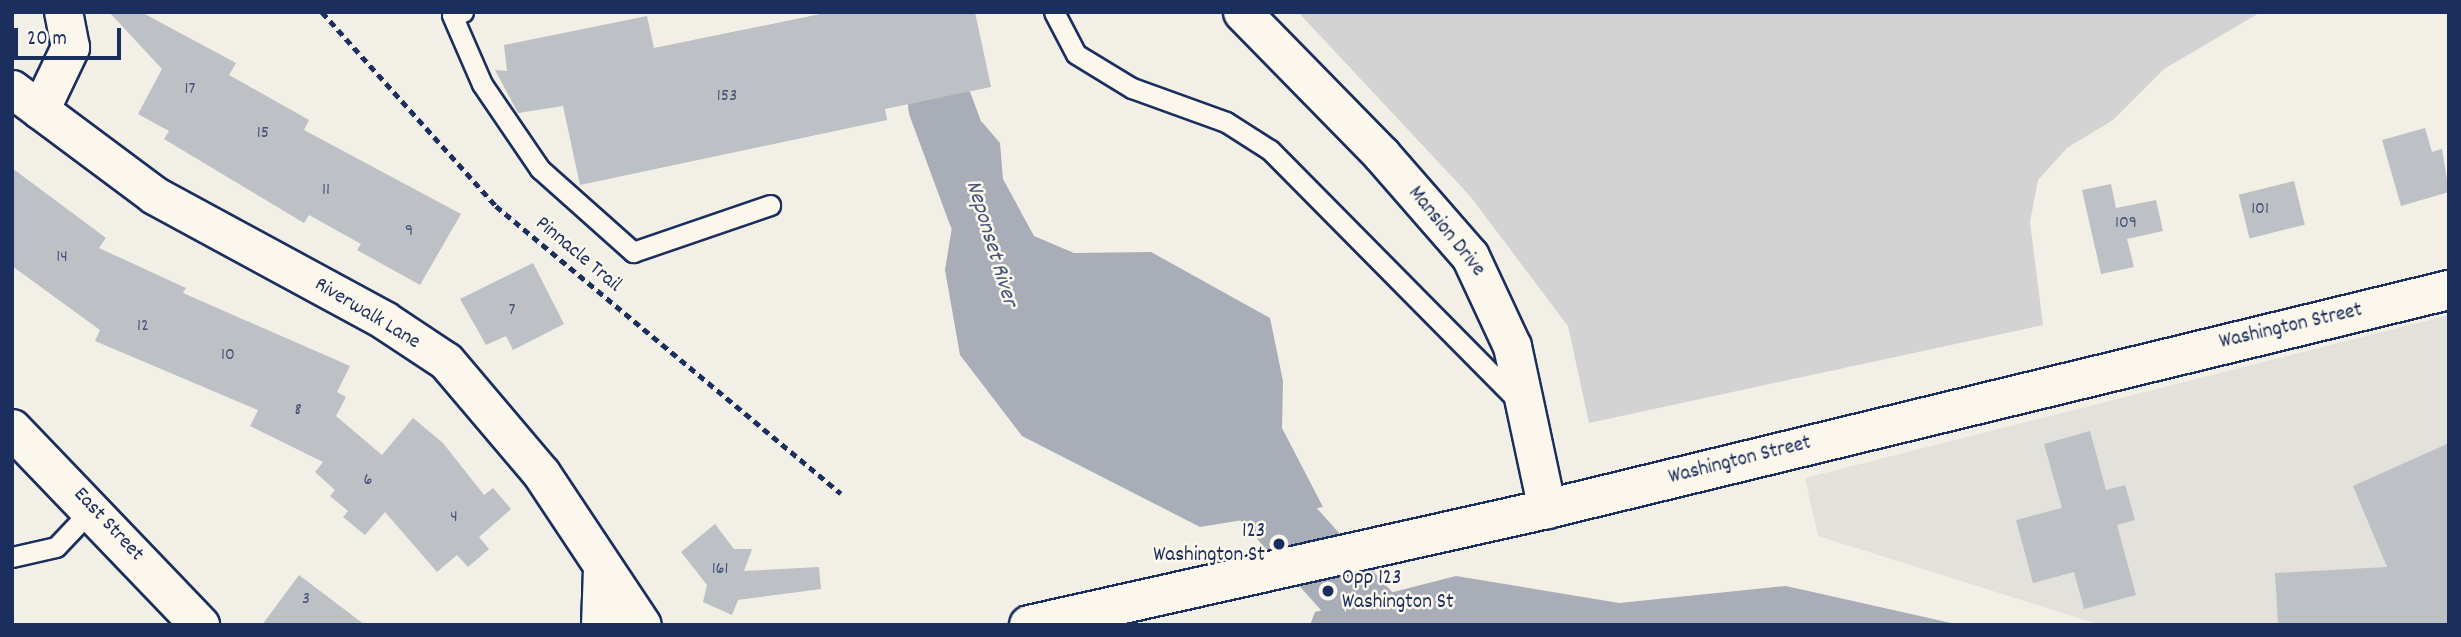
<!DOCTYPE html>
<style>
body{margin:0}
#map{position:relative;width:2461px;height:637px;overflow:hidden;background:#f2efe6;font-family:Dekko,sans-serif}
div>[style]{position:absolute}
.built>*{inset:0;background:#e2e1dc}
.green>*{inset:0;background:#d2d3d2}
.water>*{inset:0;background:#a9adb7}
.river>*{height:65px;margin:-32.5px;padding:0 32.5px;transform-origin:32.5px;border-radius:32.5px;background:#a9adb7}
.building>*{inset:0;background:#bdc0c4;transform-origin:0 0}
.path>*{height:4.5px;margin-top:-2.25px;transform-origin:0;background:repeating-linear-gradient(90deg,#1b2f5e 0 7px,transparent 0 12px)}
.roads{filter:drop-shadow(2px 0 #1b2f5e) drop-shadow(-2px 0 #1b2f5e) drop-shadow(0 2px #1b2f5e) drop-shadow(0 -2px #1b2f5e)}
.service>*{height:19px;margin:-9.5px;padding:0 9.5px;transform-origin:9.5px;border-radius:9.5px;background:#fbf7ec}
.minor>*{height:37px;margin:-18.5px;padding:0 18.5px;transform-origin:18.5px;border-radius:18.5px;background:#fbf7ec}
.tertiary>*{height:38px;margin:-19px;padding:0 19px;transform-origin:19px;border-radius:19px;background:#fbf7ec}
.secondary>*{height:38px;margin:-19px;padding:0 19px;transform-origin:19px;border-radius:19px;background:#fbf7ec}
.dots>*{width:19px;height:19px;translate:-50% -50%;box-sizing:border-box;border:4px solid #fbf7ec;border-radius:50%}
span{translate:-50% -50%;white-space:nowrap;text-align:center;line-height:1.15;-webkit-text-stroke:5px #fbf7ec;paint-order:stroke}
.number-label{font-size:18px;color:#445378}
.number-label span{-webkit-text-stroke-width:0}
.street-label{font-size:21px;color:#1b2f5e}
.poi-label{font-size:21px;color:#1b2f5e}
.right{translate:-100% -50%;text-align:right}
.left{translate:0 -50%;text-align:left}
.water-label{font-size:23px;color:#465579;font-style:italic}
.frame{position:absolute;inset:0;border:14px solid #1b2f5e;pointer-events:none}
.scale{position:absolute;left:14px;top:28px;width:107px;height:32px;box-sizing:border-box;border:4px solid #1b2f5e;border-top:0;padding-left:9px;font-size:21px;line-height:24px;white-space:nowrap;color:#1b2f5e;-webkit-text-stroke:5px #fbf7ec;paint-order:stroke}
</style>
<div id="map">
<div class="built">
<i style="clip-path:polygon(2449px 315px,2449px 625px,2101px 625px,1818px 536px,1805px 478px)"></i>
</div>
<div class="green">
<i style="clip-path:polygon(1298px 12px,2261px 12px,2164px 69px,2113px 120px,2067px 148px,2038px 180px,2030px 222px,2043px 325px,1589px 423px,1568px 326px,1470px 196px)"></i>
</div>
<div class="water">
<i style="clip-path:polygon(982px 122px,1000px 143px,1003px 179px,1034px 236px,1074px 253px,1151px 252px,1270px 318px,1283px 381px,1282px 428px,1323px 507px,1200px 527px,1022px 436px,960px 355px,945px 270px,958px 190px,920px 137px)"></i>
<i style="clip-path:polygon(1456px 576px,1619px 603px,1786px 586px,1960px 625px,1310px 625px,1315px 612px)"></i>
</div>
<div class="river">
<i style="left:940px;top:105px;width:115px;rotate:69.7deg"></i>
<i style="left:1210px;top:459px;width:54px;rotate:32.8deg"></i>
<i style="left:1255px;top:488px;width:184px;rotate:48.1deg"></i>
</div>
<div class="building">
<i style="clip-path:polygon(109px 12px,141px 12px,236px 63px,229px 75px,309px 120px,304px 130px,461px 214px,420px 285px,357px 250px,361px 244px,309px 215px,304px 223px,164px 139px,169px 131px,138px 114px,162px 69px)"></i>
<i style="clip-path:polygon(830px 12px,975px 12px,991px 87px,885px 109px,887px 120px,580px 185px,563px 106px,518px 113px,495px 70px,507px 71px,504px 45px,647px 16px,654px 48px)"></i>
<i style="clip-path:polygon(2425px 128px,2432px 152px,2442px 149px,2449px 192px,2401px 206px,2382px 140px)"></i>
<i style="clip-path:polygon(12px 168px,106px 238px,99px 248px,186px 288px,183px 293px,350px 366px,337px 392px,346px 397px,336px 416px,382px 455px,413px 418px,443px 443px,484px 495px,493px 488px,511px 509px,479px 537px,489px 549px,468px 567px,457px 555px,437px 572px,385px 512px,365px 535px,343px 517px,348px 511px,330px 496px,335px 490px,315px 472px,323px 462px,250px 426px,258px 410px,95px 341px,100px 330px,12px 266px)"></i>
<i style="left:2294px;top:181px;width:45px;height:57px;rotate:76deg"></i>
<i style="clip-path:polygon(2111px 184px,2116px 208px,2156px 200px,2163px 231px,2127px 239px,2134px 267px,2101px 274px,2082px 190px)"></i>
<i style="clip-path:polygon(533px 263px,564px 324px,513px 350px,506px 336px,486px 345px,460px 299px)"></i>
<i style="clip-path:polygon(2090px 431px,2106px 490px,2125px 485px,2135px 520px,2117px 525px,2136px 595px,2084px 609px,2074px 572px,2033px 583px,2016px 520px,2062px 508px,2044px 444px)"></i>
<i style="clip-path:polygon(2449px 443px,2449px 625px,2278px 625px,2275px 573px,2387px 567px,2353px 486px)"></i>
<i style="clip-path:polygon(715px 524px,734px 549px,752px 549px,744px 571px,819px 567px,821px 589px,738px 600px,732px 615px,703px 602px,707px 585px,681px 552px)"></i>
<i style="clip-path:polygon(299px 575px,365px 625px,262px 625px)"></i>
</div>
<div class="path">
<i style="left:322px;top:12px;width:261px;rotate:48.1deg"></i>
<i style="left:496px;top:206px;width:449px;rotate:39.8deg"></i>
</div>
<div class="roads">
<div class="service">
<i style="left:463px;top:12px;width:11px;rotate:165deg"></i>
<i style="left:452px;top:15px;width:75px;rotate:66.5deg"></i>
<i style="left:482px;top:84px;width:103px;rotate:55.7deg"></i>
<i style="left:540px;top:169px;width:125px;rotate:41.7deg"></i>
<i style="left:633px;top:252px;width:145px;rotate:-18.9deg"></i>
<i style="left:1054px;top:12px;width:47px;rotate:62.4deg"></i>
<i style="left:1076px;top:54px;width:66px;rotate:31.3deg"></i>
<i style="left:1132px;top:88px;width:100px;rotate:19.9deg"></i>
<i style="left:1226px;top:122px;width:52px;rotate:32.5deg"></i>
<i style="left:1270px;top:150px;width:354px;rotate:45.3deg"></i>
<i style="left:12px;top:557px;width:45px;rotate:-12.8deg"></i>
<i style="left:56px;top:547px;width:54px;rotate:-46.5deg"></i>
</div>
<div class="minor">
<i style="left:1242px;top:12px;width:199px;rotate:45.6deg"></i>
<i style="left:1381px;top:154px;width:135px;rotate:48.9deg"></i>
<i style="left:1470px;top:256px;width:99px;rotate:65deg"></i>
<i style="left:1512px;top:346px;width:167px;rotate:77.9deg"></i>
<i style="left:12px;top:89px;width:177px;rotate:36.7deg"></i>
<i style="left:154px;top:195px;width:262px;rotate:28.5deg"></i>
<i style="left:384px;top:320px;width:74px;rotate:33.5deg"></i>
<i style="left:446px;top:361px;width:147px;rotate:49.7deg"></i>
<i style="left:541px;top:473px;width:182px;rotate:56.4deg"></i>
<i style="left:40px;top:110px;width:70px;rotate:-64.5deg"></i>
<i style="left:70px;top:47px;width:36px;rotate:-101deg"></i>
<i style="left:600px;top:625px;width:56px;rotate:-88deg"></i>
</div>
<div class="tertiary">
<i style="left:12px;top:429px;width:272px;rotate:46.2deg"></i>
</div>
<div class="secondary">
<i style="left:1029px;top:625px;width:531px;rotate:-12.62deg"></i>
<i style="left:1547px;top:509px;width:928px;rotate:-13.65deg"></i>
</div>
</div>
<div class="dots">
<i style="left:1279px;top:544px;background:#1b2f5e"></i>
<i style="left:1328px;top:591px;background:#1b2f5e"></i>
</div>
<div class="number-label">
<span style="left:190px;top:90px">17</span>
<span style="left:727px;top:97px">153</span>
<span style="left:263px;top:134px">15</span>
<span style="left:326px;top:191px">11</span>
<span style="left:2260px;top:210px">101</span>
<span style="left:2126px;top:224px">109</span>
<span style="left:409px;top:232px">9</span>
<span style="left:62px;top:258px">14</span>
<span style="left:512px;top:311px">7</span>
<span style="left:143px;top:327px">12</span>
<span style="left:228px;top:356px">10</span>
<span style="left:298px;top:411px">8</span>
<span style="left:368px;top:481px">6</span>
<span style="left:454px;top:518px">4</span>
<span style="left:720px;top:570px">161</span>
<span style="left:306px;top:600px">3</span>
</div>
<div class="street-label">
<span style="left:1446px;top:232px;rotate:51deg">Mansion Drive</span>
<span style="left:578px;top:255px;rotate:40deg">Pinnacle Trail</span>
<span style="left:367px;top:314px;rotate:31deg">Riverwalk Lane</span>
<span style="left:2291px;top:327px;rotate:-13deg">Washington Street</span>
<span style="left:1740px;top:461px;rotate:-14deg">Washington Street</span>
<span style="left:108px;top:525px;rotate:47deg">East Street</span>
</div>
<div class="poi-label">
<span class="right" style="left:1265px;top:544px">123<br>Washington St</span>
<span class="left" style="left:1342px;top:591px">Opp 123<br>Washington St</span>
</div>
<div class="water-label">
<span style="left:990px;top:244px;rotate:73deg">Neponset River</span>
</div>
<div class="frame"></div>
<div class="scale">20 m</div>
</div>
